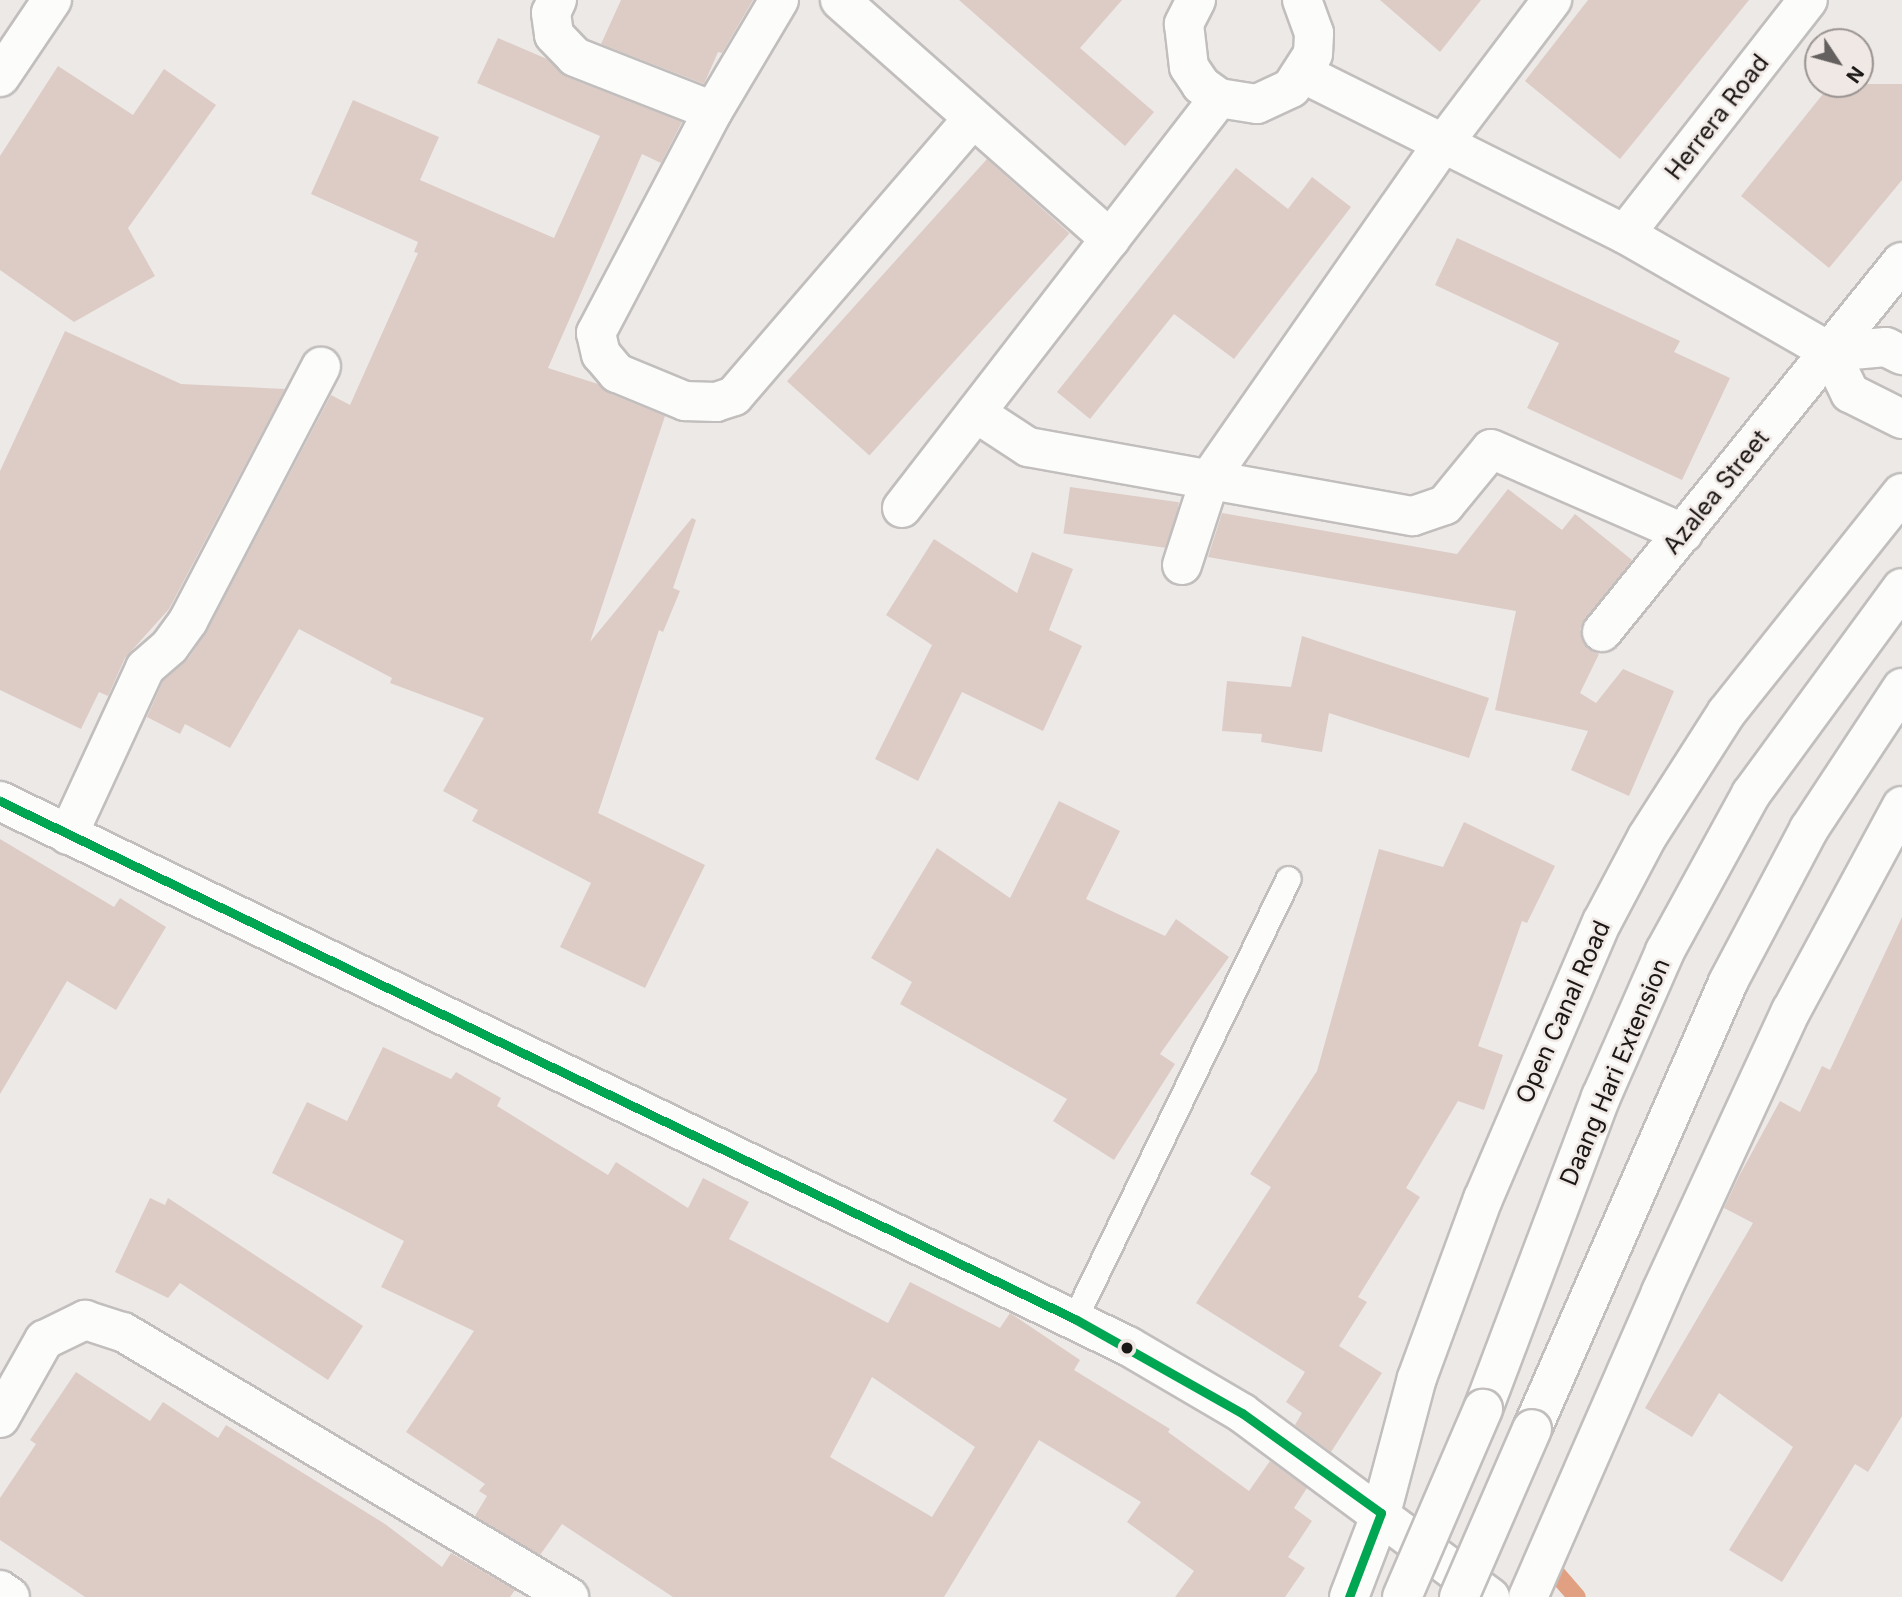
<!DOCTYPE html>
<style>
body{margin:0}
#map{position:relative;width:1902px;height:1597px;overflow:hidden;background:#ede9e7;font-family:Inter,sans-serif}
div>[style]{position:absolute}
.stream>*{height:18px;margin:-9px;padding:0 9px;transform-origin:9px;border-radius:9px;background:#e2a082}
.building>*{inset:0;background:#ddccc5;transform-origin:0 0}
.roads{filter:drop-shadow(2px 0 #c1bebd) drop-shadow(-2px 0 #c1bebd) drop-shadow(0 2px #c1bebd) drop-shadow(0 -2px #c1bebd)}
.service>*{height:24px;margin:-12px;padding:0 12px;transform-origin:12px;border-radius:12px;background:#fcfcfb}
.minor>*{height:38px;margin:-19px;padding:0 19px;transform-origin:19px;border-radius:19px;background:#fcfcfb}
.secondary>*{height:38px;margin:-19px;padding:0 19px;transform-origin:19px;border-radius:19px;background:#fcfcfb}
.bridges{filter:drop-shadow(2px 0 #c1bebd) drop-shadow(-2px 0 #c1bebd) drop-shadow(0 2px #c1bebd) drop-shadow(0 -2px #c1bebd)}
.secondary-bridge>*{height:38px;margin:-19px;padding:0 19px;transform-origin:19px;border-radius:19px;background:#fcfcfb}
.bus-1>*{height:9px;margin:-4.5px;padding:0 4.5px;transform-origin:4.5px;border-radius:4.5px;background:#00a651}
.dots>*{width:19px;height:19px;translate:-50% -50%;box-sizing:border-box;border:4px solid #f0e8e4;border-radius:50%}
span{translate:-50% -50%;white-space:nowrap;text-align:center;line-height:1.15;-webkit-text-stroke:5px #f0e8e4;paint-order:stroke}
.street-label{font-size:24px;color:#1a1716}
.north{position:absolute;left:1804px;top:28px;width:70px;height:70px;box-sizing:border-box;background:#f0e8e4;border:2px solid #9a9492;border-radius:50%;rotate:126deg;font-size:19px;font-weight:700;line-height:28px;text-align:center;color:#1a1716}
.north::after{content:'';display:block;margin:auto;width:24px;height:32px;background:#64605f;clip-path:polygon(50% 0,100% 100%,50% 72%,0 100%)}
</style>
<div id="map">
<div class="stream">
<i style="left:1555px;top:1572px;width:33px;rotate:49deg"></i>
</div>
<div class="building">
<i style="clip-path:polygon(621px 0,753px 0,722px 53px,718px 52px,704px 84px,601px 44px)"></i>
<i style="clip-path:polygon(959px 0,1122px 0,1080px 48px,1154px 112px,1125px 146px)"></i>
<i style="clip-path:polygon(1380px 0,1481px 0,1440px 52px)"></i>
<i style="clip-path:polygon(1588px 0,1749px 0,1620px 159px,1525px 81px)"></i>
<i style="clip-path:polygon(498px 38px,547px 59px,567px 77px,682px 122px,661px 163px,642px 154px,548px 368px,598px 384px,609px 393px,665px 416px,590px 642px,692px 518px,696px 520px,673px 588px,680px 591px,663px 632px,659px 630px,598px 813px,705px 865px,645px 988px,560px 947px,591px 883px,472px 821px,478px 810px,443px 791px,484px 718px,390px 683px,392px 678px,299px 629px,230px 748px,185px 724px,180px 734px,147px 717px,163px 681px,188px 659px,207px 631px,331px 395px,350px 405px,418px 253px,414px 252px,418px 242px,311px 194px,353px 100px,439px 137px,420px 180px,554px 238px,600px 136px,477px 83px)"></i>
<i style="clip-path:polygon(58px 66px,133px 115px,164px 69px,216px 105px,128px 228px,155px 276px,74px 322px,0 270px,0 156px)"></i>
<i style="clip-path:polygon(1831px 84px,1902px 84px,1902px 180px,1829px 268px,1741px 196px)"></i>
<i style="left:987px;top:159px;width:111px;height:299px;rotate:42deg"></i>
<i style="clip-path:polygon(1236px 168px,1288px 209px,1312px 177px,1351px 207px,1234px 359px,1174px 314px,1090px 419px,1057px 392px)"></i>
<i style="clip-path:polygon(1457px 238px,1680px 341px,1674px 352px,1730px 378px,1682px 480px,1527px 408px,1559px 343px,1435px 285px)"></i>
<i style="clip-path:polygon(65px 331px,181px 384px,285px 389px,169px 609px,125px 658px,108px 696px,99px 692px,81px 729px,0 690px,0 471px)"></i>
<i style="left:1070px;top:487px;width:110px;height:47px;rotate:8deg"></i>
<i style="clip-path:polygon(1508px 489px,1562px 530px,1575px 514px,1632px 560px,1580px 629px,1588px 648px,1599px 654px,1580px 693px,1596px 703px,1623px 669px,1674px 691px,1629px 796px,1571px 770px,1588px 731px,1495px 710px,1516px 611px,1208px 557px,1222px 513px,1457px 554px)"></i>
<i style="clip-path:polygon(934px 539px,1017px 593px,1032px 552px,1073px 569px,1049px 630px,1082px 646px,1043px 731px,962px 692px,918px 781px,875px 759px,932px 645px,886px 615px)"></i>
<i style="clip-path:polygon(1302px 636px,1489px 698px,1469px 758px,1329px 713px,1322px 752px,1261px 742px,1262px 734px,1222px 731px,1227px 681px,1291px 687px)"></i>
<i style="clip-path:polygon(1059px 801px,1120px 831px,1086px 899px,1165px 936px,1176px 919px,1229px 957px,1160px 1054px,1175px 1064px,1114px 1160px,1053px 1121px,1067px 1099px,900px 1004px,912px 982px,871px 958px,937px 848px,1010px 898px)"></i>
<i style="clip-path:polygon(1464px 822px,1555px 866px,1527px 923px,1522px 921px,1478px 1046px,1503px 1055px,1484px 1110px,1458px 1101px,1406px 1188px,1420px 1197px,1358px 1297px,1367px 1302px,1339px 1346px,1382px 1373px,1331px 1452px,1295px 1425px,1302px 1413px,1286px 1402px,1305px 1372px,1196px 1303px,1271px 1187px,1250px 1174px,1317px 1071px,1379px 849px,1443px 867px)"></i>
<i style="clip-path:polygon(0 839px,114px 907px,120px 898px,166px 927px,116px 1010px,67px 981px,0 1094px)"></i>
<i style="clip-path:polygon(1902px 917px,1902px 1416px,1868px 1472px,1855px 1464px,1782px 1582px,1729px 1550px,1793px 1447px,1719px 1393px,1692px 1437px,1645px 1408px,1753px 1223px,1724px 1208px,1738px 1178px,1780px 1101px,1800px 1112px,1822px 1066px,1830px 1070px)"></i>
<i style="clip-path:polygon(evenodd,383px 1047px,451px 1079px,456px 1072px,501px 1098px,497px 1106px,608px 1175px,616px 1162px,688px 1208px,703px 1178px,749px 1202px,729px 1239px,888px 1323px,910px 1282px,1000px 1328px,1010px 1313px,1080px 1360px,1074px 1370px,1170px 1429px,1168px 1432px,1249px 1491px,1270px 1461px,1307px 1488px,1294px 1508px,1312px 1521px,1288px 1557px,1305px 1568px,1285px 1597px,1175px 1597px,1194px 1571px,1127px 1522px,1141px 1502px,1039px 1440px,944px 1597px,673px 1597px,562px 1524px,540px 1555px,475px 1516px,487px 1496px,479px 1491px,485px 1484px,406px 1432px,474px 1331px,381px 1287px,404px 1241px,272px 1173px,307px 1102px,347px 1121px,383px 1047px,872px 1377px,975px 1447px,932px 1517px,830px 1457px,872px 1377px)"></i>
<i style="clip-path:polygon(150px 1198px,165px 1205px,168px 1198px,363px 1326px,328px 1380px,180px 1283px,168px 1298px,115px 1272px)"></i>
<i style="clip-path:polygon(76px 1372px,150px 1421px,163px 1402px,218px 1438px,226px 1425px,385px 1524px,442px 1567px,451px 1553px,515px 1590px,510px 1597px,85px 1597px,0 1540px,0 1498px,36px 1444px,30px 1440px)"></i>
</div>
<div class="roads">
<div class="service">
<i style="left:1075px;top:1319px;width:489px;rotate:-64.1deg"></i>
</div>
<div class="minor">
<i style="left:557px;top:0;width:14px;rotate:115deg"></i>
<i style="left:551px;top:13px;width:22px;rotate:82deg"></i>
<i style="left:554px;top:35px;width:30px;rotate:46deg"></i>
<i style="left:575px;top:57px;width:148px;rotate:21.4deg"></i>
<i style="left:779px;top:0;width:129px;rotate:120.7deg"></i>
<i style="left:713px;top:111px;width:251px;rotate:117.8deg"></i>
<i style="left:596px;top:333px;width:22px;rotate:77deg"></i>
<i style="left:601px;top:354px;width:25px;rotate:50deg"></i>
<i style="left:617px;top:373px;width:74px;rotate:22.4deg"></i>
<i style="left:685px;top:401px;width:31px;rotate:2deg"></i>
<i style="left:716px;top:402px;width:19px;rotate:-18deg"></i>
<i style="left:734px;top:396px;width:365px;rotate:-49.3deg"></i>
<i style="left:840px;top:0;width:361px;rotate:41.5deg"></i>
<i style="left:1196px;top:0;width:27px;rotate:117deg"></i>
<i style="left:1184px;top:24px;width:43px;rotate:83.4deg"></i>
<i style="left:1189px;top:67px;width:22px;rotate:56deg"></i>
<i style="left:1201px;top:85px;width:22px;rotate:36deg"></i>
<i style="left:1219px;top:98px;width:38px;rotate:9deg"></i>
<i style="left:1257px;top:104px;width:38px;rotate:-25deg"></i>
<i style="left:1291px;top:88px;width:40px;rotate:-57.1deg"></i>
<i style="left:1313px;top:54px;width:21px;rotate:-87deg"></i>
<i style="left:1314px;top:33px;width:35px;rotate:-110deg"></i>
<i style="left:1304px;top:74px;width:359px;rotate:26.5deg"></i>
<i style="left:1625px;top:234px;width:237px;rotate:29.9deg"></i>
<i style="left:1830px;top:352px;width:46px;rotate:64deg"></i>
<i style="left:1850px;top:393px;width:58px;rotate:26.6deg"></i>
<i style="left:0;top:77px;width:93px;rotate:-56deg"></i>
<i style="left:1625px;top:234px;width:297px;rotate:-52deg"></i>
<i style="left:1830px;top:352px;width:56px;rotate:-5.1deg"></i>
<i style="left:1886px;top:347px;width:18px;rotate:27deg"></i>
<i style="left:976px;top:413px;width:62px;rotate:33.2deg"></i>
<i style="left:1028px;top:447px;width:391px;rotate:10.2deg"></i>
<i style="left:1413px;top:516px;width:34px;rotate:-19deg"></i>
<i style="left:1445px;top:505px;width:72px;rotate:-50.6deg"></i>
<i style="left:1491px;top:449px;width:210px;rotate:23.6deg"></i>
<i style="left:902px;top:508px;width:518px;rotate:-52.29deg"></i>
<i style="left:1182px;top:565px;width:94px;rotate:-72deg"></i>
<i style="left:1211px;top:476px;width:405px;rotate:-55.1deg"></i>
<i style="left:1443px;top:144px;width:181px;rotate:-52.9deg"></i>
<i style="left:1602px;top:632px;width:476px;rotate:-51deg"></i>
<i style="left:68px;top:835px;width:184px;rotate:-65.2deg"></i>
<i style="left:145px;top:668px;width:33px;rotate:-41deg"></i>
<i style="left:170px;top:646px;width:31px;rotate:-54deg"></i>
<i style="left:188px;top:621px;width:287px;rotate:-62.4deg"></i>
<i style="left:0;top:1418px;width:90px;rotate:-60.6deg"></i>
<i style="left:44px;top:1340px;width:46px;rotate:-26deg"></i>
<i style="left:85px;top:1320px;width:40px;rotate:18deg"></i>
<i style="left:123px;top:1332px;width:519px;rotate:30.72deg"></i>
<i style="left:0;top:1590px;width:12px;rotate:35deg"></i>
</div>
<div class="secondary">
<i style="left:0;top:801px;width:1253px;rotate:25.79deg"></i>
<i style="left:1128px;top:1346px;width:132px;rotate:30.4deg"></i>
<i style="left:1242px;top:1413px;width:309px;rotate:36.6deg"></i>
<i style="left:1483px;top:1409px;width:334px;rotate:-69.3deg"></i>
<i style="left:1601px;top:1097px;width:159px;rotate:-66.3deg"></i>
<i style="left:1665px;top:951px;width:179px;rotate:-61.3deg"></i>
<i style="left:1751px;top:794px;width:255px;rotate:-53.8deg"></i>
<i style="left:1532px;top:1429px;width:488px;rotate:-66.3deg"></i>
<i style="left:1728px;top:982px;width:173px;rotate:-62.1deg"></i>
<i style="left:1809px;top:829px;width:169px;rotate:-56.6deg"></i>
<i style="left:1349px;top:1597px;width:90px;rotate:-69.1deg"></i>
<i style="left:1381px;top:1513px;width:140px;rotate:-75.1deg"></i>
<i style="left:1417px;top:1378px;width:191px;rotate:-69.8deg"></i>
<i style="left:1483px;top:1199px;width:301px;rotate:-66.8deg"></i>
<i style="left:1602px;top:922px;width:96px;rotate:-62.1deg"></i>
<i style="left:1647px;top:837px;width:148px;rotate:-57.4deg"></i>
<i style="left:1727px;top:712px;width:280px;rotate:-51.4deg"></i>
<i style="left:1528px;top:1597px;width:333px;rotate:-66.4deg"></i>
<i style="left:1661px;top:1292px;width:310px;rotate:-65.2deg"></i>
<i style="left:1791px;top:1011px;width:233px;rotate:-61.6deg"></i>
</div>
</div>
<div class="bridges">
<div class="secondary-bridge">
<i style="left:1402px;top:1597px;width:205px;rotate:-66.7deg"></i>
<i style="left:1459px;top:1597px;width:183px;rotate:-66.5deg"></i>
</div>
</div>
<div class="bus-1">
<i style="left:0;top:801px;width:1193px;rotate:25.73deg"></i>
<i style="left:1075px;top:1319px;width:192px;rotate:29.4deg"></i>
<i style="left:1242px;top:1413px;width:171px;rotate:35.7deg"></i>
<i style="left:1349px;top:1597px;width:90px;rotate:-69.1deg"></i>
</div>
<div class="dots">
<i style="left:1127px;top:1348px;background:#1a1716"></i>
</div>
<div class="street-label">
<span style="left:1717px;top:117px;rotate:-52deg">Herrera Road</span>
<span style="left:1716px;top:492px;rotate:-51deg">Azalea Street</span>
<span style="left:1563px;top:1012px;rotate:-66deg">Open Canal Road</span>
<span style="left:1615px;top:1072px;rotate:-67deg">Daang Hari Extension</span>
</div>
<div class="north">N</div>
</div>
